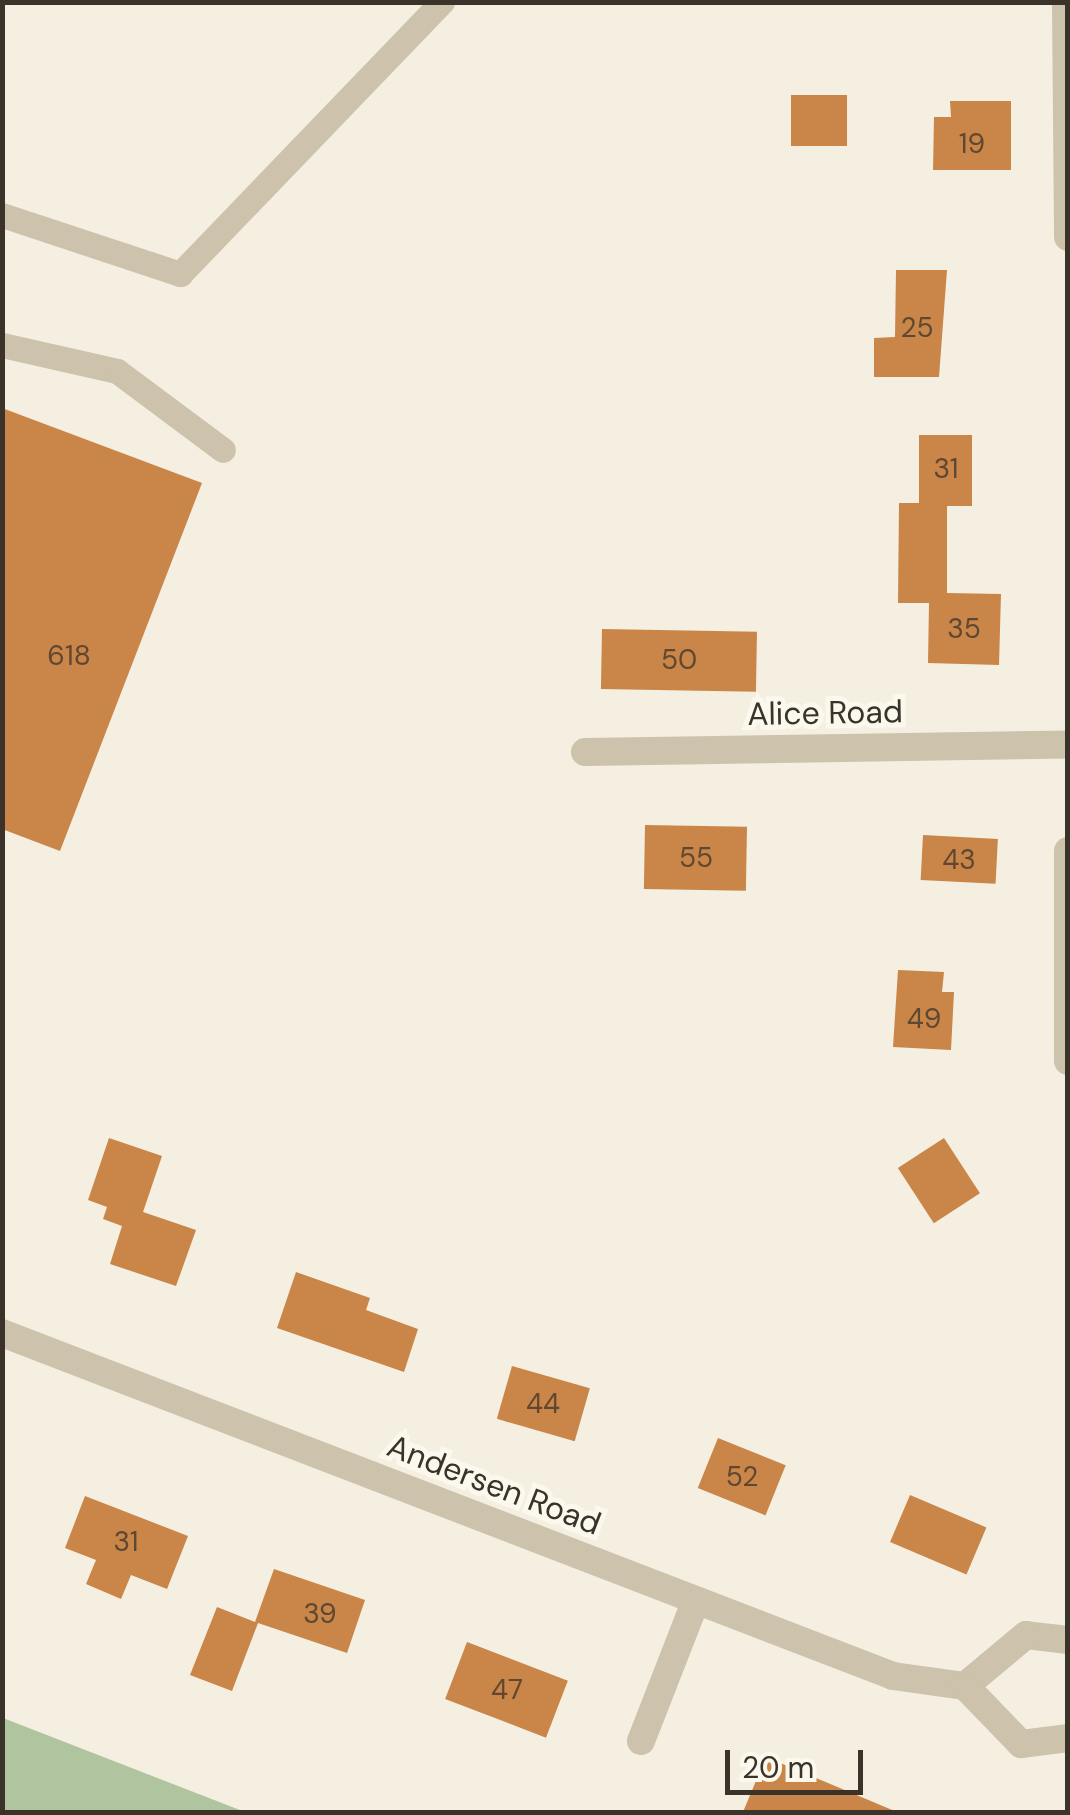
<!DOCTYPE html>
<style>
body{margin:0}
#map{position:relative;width:1070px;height:1815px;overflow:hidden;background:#f4efe0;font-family:"DM Sans",sans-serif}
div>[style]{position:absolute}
.green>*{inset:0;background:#afc49f}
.building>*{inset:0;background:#ca8548;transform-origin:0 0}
.service>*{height:25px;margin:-12.5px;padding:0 12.5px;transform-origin:12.5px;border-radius:12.5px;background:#cdc2ab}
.minor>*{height:28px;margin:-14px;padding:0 14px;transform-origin:14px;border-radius:14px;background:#cdc2ab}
span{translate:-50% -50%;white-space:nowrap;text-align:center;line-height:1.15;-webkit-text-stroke:10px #fbf8ed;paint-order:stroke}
.number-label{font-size:28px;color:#5f4832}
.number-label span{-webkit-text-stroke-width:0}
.street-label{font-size:32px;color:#3b332a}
.frame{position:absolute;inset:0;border:5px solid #3b332a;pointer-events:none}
.scale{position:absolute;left:725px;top:1750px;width:138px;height:45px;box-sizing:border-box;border:5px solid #3b332a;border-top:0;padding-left:12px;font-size:30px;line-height:35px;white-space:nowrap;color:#3b332a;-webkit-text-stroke:8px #fbf8ed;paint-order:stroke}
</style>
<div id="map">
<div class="green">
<i style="clip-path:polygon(3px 1718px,245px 1812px,3px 1812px)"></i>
</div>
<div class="building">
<i style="left:791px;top:95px;width:56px;height:51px"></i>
<i style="clip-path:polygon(950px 101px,1011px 101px,1011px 170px,933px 170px,934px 117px,951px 117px)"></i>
<i style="clip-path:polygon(896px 270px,947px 270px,939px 377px,874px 377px,874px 338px,895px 337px)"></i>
<i style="clip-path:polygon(2px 408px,202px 483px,60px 851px,2px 829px)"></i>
<i style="clip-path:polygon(919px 435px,972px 435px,972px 506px,947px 506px,947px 593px,1001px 594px,999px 665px,928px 663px,929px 603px,898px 603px,899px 503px,919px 503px)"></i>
<i style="left:602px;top:629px;width:155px;height:60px;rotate:1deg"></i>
<i style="left:645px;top:825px;width:102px;height:64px;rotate:1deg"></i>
<i style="left:923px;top:835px;width:75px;height:45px;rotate:3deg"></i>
<i style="clip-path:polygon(898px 970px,944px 972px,942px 992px,954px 992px,951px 1050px,893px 1047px)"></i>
<i style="clip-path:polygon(109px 1138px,162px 1156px,143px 1212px,196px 1230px,176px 1286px,110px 1264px,122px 1226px,103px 1219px,107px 1207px,88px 1200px)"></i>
<i style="left:944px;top:1138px;width:66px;height:55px;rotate:57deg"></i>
<i style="clip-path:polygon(296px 1272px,370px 1298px,366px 1310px,418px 1329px,404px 1372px,277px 1328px)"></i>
<i style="left:512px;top:1366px;width:81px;height:55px;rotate:16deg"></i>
<i style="left:718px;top:1438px;width:73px;height:54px;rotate:22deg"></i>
<i style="left:910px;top:1495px;width:83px;height:51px;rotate:23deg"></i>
<i style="clip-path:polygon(85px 1496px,188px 1536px,167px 1589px,131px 1575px,121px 1599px,86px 1584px,96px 1560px,65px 1548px)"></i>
<i style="clip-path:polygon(274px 1569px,365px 1600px,347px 1653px,258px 1623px,232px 1691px,190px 1675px,217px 1607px,255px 1622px)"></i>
<i style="left:467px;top:1642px;width:108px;height:61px;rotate:21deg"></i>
<i style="clip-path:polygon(766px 1757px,897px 1812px,743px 1812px)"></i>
</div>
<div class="service">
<i style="left:2px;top:215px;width:188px;rotate:18.3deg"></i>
<i style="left:180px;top:274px;width:378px;rotate:-46.1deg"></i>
<i style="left:2px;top:345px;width:118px;rotate:12.7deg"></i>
<i style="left:117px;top:371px;width:132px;rotate:36.7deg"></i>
</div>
<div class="minor">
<i style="left:1066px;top:2px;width:235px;rotate:89.5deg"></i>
<i style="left:585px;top:752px;width:483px;rotate:-0.9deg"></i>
<i style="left:1068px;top:851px;width:210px;rotate:90deg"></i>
<i style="left:2px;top:1333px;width:955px;rotate:21.05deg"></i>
<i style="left:893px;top:1676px;width:73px;rotate:7.9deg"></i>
<i style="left:1068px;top:1640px;width:42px;rotate:-173.2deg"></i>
<i style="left:1026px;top:1635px;width:80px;rotate:140.1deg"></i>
<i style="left:965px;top:1686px;width:81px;rotate:46deg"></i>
<i style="left:1021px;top:1744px;width:47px;rotate:-7.3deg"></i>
<i style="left:641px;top:1741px;width:151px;rotate:-68.7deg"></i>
</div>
<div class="number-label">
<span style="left:972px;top:144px">19</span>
<span style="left:917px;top:328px">25</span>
<span style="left:946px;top:469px">31</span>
<span style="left:964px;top:629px">35</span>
<span style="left:69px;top:656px">618</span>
<span style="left:679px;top:660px">50</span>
<span style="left:696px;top:858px">55</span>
<span style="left:959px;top:860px">43</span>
<span style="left:924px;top:1019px">49</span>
<span style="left:543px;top:1404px">44</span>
<span style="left:742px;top:1477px">52</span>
<span style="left:126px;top:1542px">31</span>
<span style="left:320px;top:1614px">39</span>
<span style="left:507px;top:1690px">47</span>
</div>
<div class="street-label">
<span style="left:825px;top:713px;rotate:-1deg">Alice Road</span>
<span style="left:494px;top:1485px;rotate:21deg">Andersen Road</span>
</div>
<div class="frame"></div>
<div class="scale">20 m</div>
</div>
